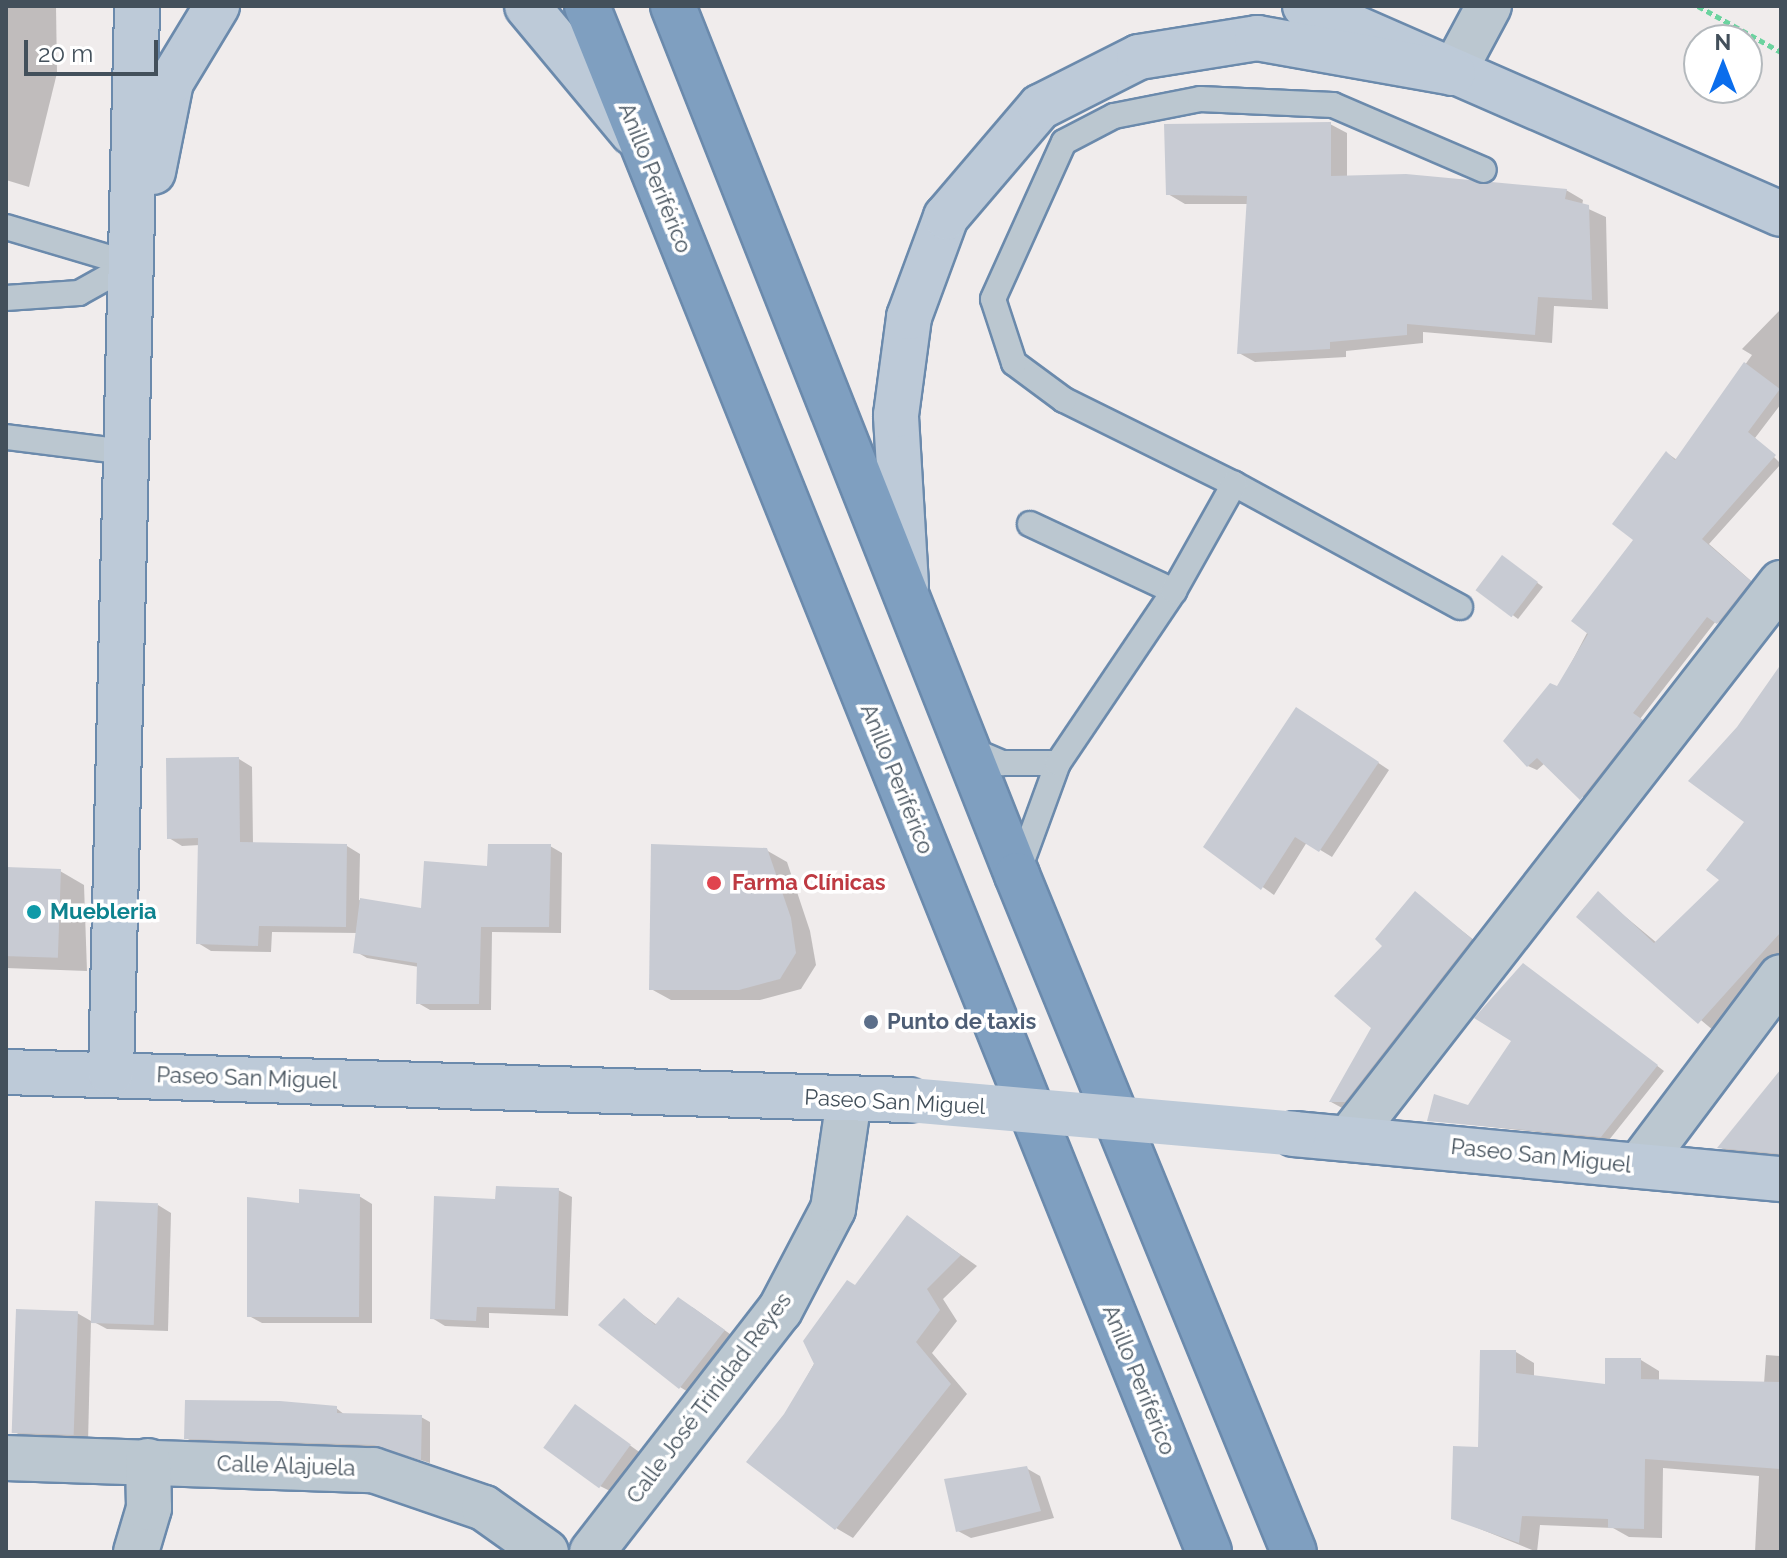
<!DOCTYPE html>
<meta charset="utf-8">
<style>
body{margin:0}
#map{position:relative;width:1787px;height:1558px;overflow:hidden;background:#f0ecec;font-family:Raleway,sans-serif}
div>[style]{position:absolute}
.shadow>*{inset:0;background:#0003}
.building>*{inset:0;background:#c8cbd3;transform-origin:0 0}
.path>*{height:5px;margin-top:-2.5px;transform-origin:0;background:repeating-linear-gradient(90deg,#6bd39f 0 6px,transparent 0 10px)}
.roads{filter:drop-shadow(2px 0 #6b8aac) drop-shadow(-2px 0 #6b8aac) drop-shadow(0 2px #6b8aac) drop-shadow(0 -2px #6b8aac)}
.lane>*{height:24px;margin:-12px;padding:0 12px;transform-origin:12px;border-radius:12px;background:#bbc7d0}
.street>*{height:44px;margin:-22px;padding:0 22px;transform-origin:22px;border-radius:22px;background:#bbc7d0}
.secondary>*{height:44px;margin:-22px;padding:0 22px;transform-origin:22px;border-radius:22px;background:#bdcad8}
.highway>*{height:44px;margin:-22px;padding:0 22px;transform-origin:22px;border-radius:22px;background:#7f9fc0}
.secondary-bridge>*{height:44px;margin:-22px;padding:0 22px;transform-origin:22px;border-radius:22px;background:#bdcad8}
.dots>*{width:22px;height:22px;translate:-50% -50%;box-sizing:border-box;border:4px solid #fff;border-radius:50%}
span{translate:-50% -50%;white-space:nowrap;text-align:center;line-height:1.15;-webkit-text-stroke:7px #fff;paint-order:stroke}
.street-label{font-size:22px;color:#43505b}
.health-label{font-size:22px;color:#be3a42;font-weight:700}
.left{translate:0 -50%;text-align:left}
.culture-label{font-size:22px;color:#0d838f;font-weight:700}
.service-label{font-size:22px;color:#4e5e75;font-weight:700}
.frame{position:absolute;inset:0;border:8px solid #43505b;pointer-events:none}
.north{position:absolute;left:1683px;top:24px;width:80px;height:80px;box-sizing:border-box;background:#fff;border:2px solid #b4b9bd;border-radius:50%;rotate:0deg;font-size:22px;font-weight:700;line-height:32px;text-align:center;color:#43505b}
.north::after{content:'';display:block;margin:auto;width:28px;height:36px;background:#0a6dec;clip-path:polygon(50% 0,100% 100%,50% 72%,0 100%)}
.scale{position:absolute;left:24px;top:40px;width:134px;height:36px;box-sizing:border-box;border:4px solid #43505b;border-top:0;padding-left:10px;font-size:24px;line-height:28px;white-space:nowrap;color:#43505b;-webkit-text-stroke:6px #fff;paint-order:stroke}
</style>
<div id="map">
<div class="shadow">
<i style="clip-path:polygon(6px 6px,56px 6px,57px 73px,29px 187px,6px 180px)"></i>
<i style="clip-path:polygon(1330px 124px,1347px 133px,1347px 178px,1566px 190px,1583px 200px,1582px 206px,1606px 217px,1608px 309px,1554px 306px,1552px 343px,1423px 332px,1423px 343px,1346px 351px,1346px 357px,1255px 362px,1239px 353px,1248px 204px,1185px 204px,1168px 194px)"></i>
<i style="clip-path:polygon(1780px 310px,1781px 404px,1755px 438px,1781px 464px,1709px 544px,1758px 587px,1726px 627px,1716px 621px,1640px 719px,1650px 726px,1590px 803px,1545px 763px,1537px 770px,1528px 766px,1558px 688px,1636px 540px,1667px 453px,1677px 460px,1752px 355px,1742px 349px)"></i>
<i style="clip-path:polygon(1508px 561px,1543px 587px,1518px 619px,1478px 589px)"></i>
<i style="clip-path:polygon(1781px 682px,1781px 953px,1714px 1031px,1578px 917px,1598px 894px,1657px 943px,1722px 880px,1747px 821px)"></i>
<i style="clip-path:polygon(1308px 716px,1389px 770px,1332px 857px,1307px 842px,1274px 895px,1205px 847px)"></i>
<i style="clip-path:polygon(239px 759px,252px 767px,253px 844px,347px 846px,360px 854px,359px 900px,423px 910px,489px 868px,550px 846px,562px 853px,561px 933px,492px 932px,491px 1010px,430px 1010px,418px 1003px,419px 967px,367px 958px,355px 951px,358px 933px,272px 932px,271px 952px,211px 951px,198px 943px,200px 845px,182px 846px,169px 838px)"></i>
<i style="clip-path:polygon(766px 850px,787px 862px,810px 931px,816px 965px,801px 989px,760px 1000px,671px 1000px,651px 989px)"></i>
<i style="clip-path:polygon(6px 871px,60px 871px,84px 885px,87px 971px,6px 968px)"></i>
<i style="clip-path:polygon(1415px 894px,1484px 948px,1359px 1109px,1344px 1109px,1331px 1102px,1374px 1028px,1385px 946px)"></i>
<i style="clip-path:polygon(1531px 970px,1664px 1071px,1609px 1140px,1429px 1120px,1469px 1108px,1514px 1041px)"></i>
<i style="clip-path:polygon(1781px 1083px,1781px 1159px,1732px 1155px,1720px 1147px)"></i>
<i style="clip-path:polygon(558px 1190px,572px 1197px,568px 1316px,489px 1313px,489px 1328px,445px 1326px,432px 1318px,497px 1201px)"></i>
<i style="clip-path:polygon(359px 1196px,372px 1204px,372px 1323px,262px 1323px,249px 1316px,301px 1205px)"></i>
<i style="clip-path:polygon(158px 1205px,171px 1213px,168px 1331px,107px 1329px,94px 1322px)"></i>
<i style="clip-path:polygon(908px 1218px,977px 1266px,943px 1299px,957px 1321px,932px 1353px,967px 1394px,853px 1538px,836px 1528px,786px 1415px,856px 1287px)"></i>
<i style="clip-path:polygon(624px 1301px,657px 1325px,692px 1307px,737px 1339px,693px 1395px,680px 1387px)"></i>
<i style="clip-path:polygon(77px 1313px,91px 1321px,88px 1442px,28px 1440px,15px 1432px)"></i>
<i style="clip-path:polygon(1516px 1352px,1534px 1363px,1534px 1377px,1607px 1386px,1641px 1360px,1659px 1371px,1659px 1381px,1764px 1384px,1766px 1355px,1781px 1356px,1781px 1552px,1755px 1552px,1759px 1476px,1663px 1468px,1662px 1538px,1629px 1537px,1613px 1528px,1540px 1525px,1537px 1552px,1453px 1518px)"></i>
<i style="clip-path:polygon(336px 1408px,345px 1415px,421px 1417px,430px 1422px,430px 1463px,385px 1449px,195px 1443px,186px 1438px)"></i>
<i style="clip-path:polygon(588px 1415px,642px 1454px,614px 1493px,600px 1486px)"></i>
<i style="clip-path:polygon(1026px 1468px,1040px 1476px,1054px 1518px,971px 1538px,958px 1531px)"></i>
</div>
<div class="building">
<i style="clip-path:polygon(1331px 122px,1331px 176px,1406px 174px,1567px 189px,1565px 199px,1589px 205px,1592px 300px,1538px 297px,1535px 335px,1407px 324px,1407px 335px,1330px 342px,1330px 349px,1237px 354px,1247px 196px,1166px 195px,1164px 124px)"></i>
<i style="clip-path:polygon(1744px 362px,1780px 389px,1748px 432px,1776px 455px,1702px 539px,1751px 581px,1717px 624px,1707px 617px,1633px 713px,1643px 720px,1580px 800px,1537px 758px,1527px 767px,1503px 741px,1550px 683px,1557px 686px,1588px 634px,1571px 621px,1633px 540px,1612px 524px,1666px 451px,1675px 460px)"></i>
<i style="left:1502px;top:555px;width:45px;height:44px;rotate:37deg"></i>
<i style="clip-path:polygon(1781px 664px,1781px 932px,1698px 1024px,1576px 917px,1598px 891px,1654px 943px,1719px 880px,1706px 870px,1744px 822px,1688px 781px,1737px 727px)"></i>
<i style="clip-path:polygon(1296px 707px,1379px 762px,1319px 852px,1295px 837px,1261px 890px,1203px 847px)"></i>
<i style="clip-path:polygon(239px 757px,240px 842px,347px 844px,346px 927px,259px 926px,258px 946px,196px 944px,198px 838px,167px 839px,166px 758px)"></i>
<i style="clip-path:polygon(488px 844px,551px 844px,549px 927px,481px 927px,479px 1004px,416px 1004px,417px 963px,353px 953px,360px 898px,421px 908px,424px 861px,487px 866px)"></i>
<i style="clip-path:polygon(651px 844px,767px 848px,791px 918px,796px 953px,780px 979px,739px 990px,649px 990px)"></i>
<i style="left:6px;top:867px;width:55px;height:89px;rotate:2deg"></i>
<i style="clip-path:polygon(1415px 891px,1472px 939px,1345px 1102px,1329px 1102px,1371px 1028px,1334px 996px,1382px 946px,1375px 939px)"></i>
<i style="clip-path:polygon(1523px 963px,1658px 1065px,1601px 1137px,1427px 1121px,1434px 1094px,1468px 1105px,1511px 1041px,1474px 1018px)"></i>
<i style="clip-path:polygon(1781px 1069px,1781px 1154px,1717px 1148px)"></i>
<i style="clip-path:polygon(496px 1186px,559px 1188px,555px 1309px,477px 1307px,476px 1321px,430px 1319px,434px 1196px,495px 1199px)"></i>
<i style="clip-path:polygon(299px 1189px,360px 1194px,359px 1317px,247px 1317px,247px 1197px,299px 1203px)"></i>
<i style="left:95px;top:1201px;width:63px;height:122px;rotate:2deg"></i>
<i style="clip-path:polygon(907px 1215px,961px 1255px,927px 1289px,940px 1310px,916px 1342px,951px 1384px,835px 1530px,746px 1462px,784px 1414px,814px 1364px,803px 1341px,847px 1280px,855px 1285px)"></i>
<i style="clip-path:polygon(678px 1297px,725px 1330px,679px 1389px,598px 1325px,624px 1298px,655px 1325px)"></i>
<i style="left:16px;top:1309px;width:62px;height:124px;rotate:2deg"></i>
<i style="clip-path:polygon(1480px 1350px,1516px 1350px,1516px 1373px,1605px 1384px,1605px 1358px,1641px 1358px,1641px 1379px,1781px 1382px,1781px 1469px,1645px 1459px,1644px 1529px,1608px 1528px,1608px 1519px,1522px 1516px,1519px 1543px,1451px 1519px,1453px 1446px,1478px 1447px)"></i>
<i style="clip-path:polygon(185px 1400px,280px 1401px,337px 1406px,337px 1413px,422px 1415px,421px 1460px,374px 1445px,184px 1439px)"></i>
<i style="left:575px;top:1404px;width:69px;height:54px;rotate:36deg"></i>
<i style="clip-path:polygon(1027px 1466px,1041px 1511px,956px 1532px,944px 1479px)"></i>
</div>
<div class="path">
<i style="left:1698px;top:6px;width:95px;rotate:29deg"></i>
</div>
<div class="roads">
<div class="lane">
<i style="left:6px;top:227px;width:130px;rotate:16.5deg"></i>
<i style="left:6px;top:298px;width:73px;rotate:-3.9deg"></i>
<i style="left:79px;top:293px;width:60px;rotate:-29.1deg"></i>
<i style="left:6px;top:437px;width:122px;rotate:7.1deg"></i>
<i style="left:1030px;top:524px;width:159px;rotate:25deg"></i>
<i style="left:1460px;top:607px;width:257px;rotate:-151.4deg"></i>
<i style="left:1234px;top:484px;width:190px;rotate:-153.7deg"></i>
<i style="left:1064px;top:400px;width:62px;rotate:-143.5deg"></i>
<i style="left:1014px;top:363px;width:67px;rotate:-108.2deg"></i>
<i style="left:993px;top:299px;width:172px;rotate:-65.7deg"></i>
<i style="left:1064px;top:142px;width:56px;rotate:-27.5deg"></i>
<i style="left:1114px;top:116px;width:88px;rotate:-11.2deg"></i>
<i style="left:1200px;top:99px;width:133px;rotate:2.6deg"></i>
<i style="left:1333px;top:105px;width:164px;rotate:23.3deg"></i>
<i style="left:967px;top:748px;width:39px;rotate:23deg"></i>
<i style="left:1003px;top:763px;width:55px"></i>
<i style="left:1017px;top:875px;width:119px;rotate:-69.9deg"></i>
<i style="left:1058px;top:763px;width:207px;rotate:-56deg"></i>
<i style="left:1174px;top:591px;width:123px;rotate:-60.7deg"></i>
</div>
<div class="street">
<i style="left:1453px;top:73px;width:76px;rotate:-61.8deg"></i>
<i style="left:1350px;top:1137px;width:702px;rotate:-52.12deg"></i>
<i style="left:1639px;top:1166px;width:236px;rotate:-53.1deg"></i>
<i style="left:6px;top:1458px;width:367px;rotate:1.9deg"></i>
<i style="left:373px;top:1470px;width:117px;rotate:18.9deg"></i>
<i style="left:484px;top:1508px;width:76px;rotate:35.4deg"></i>
<i style="left:136px;top:1552px;width:46px;rotate:-73.5deg"></i>
<i style="left:149px;top:1508px;width:47px;rotate:-91.2deg"></i>
<i style="left:592px;top:1552px;width:306px;rotate:-52.2deg"></i>
<i style="left:780px;top:1310px;width:114px;rotate:-62.3deg"></i>
<i style="left:833px;top:1209px;width:111px;rotate:-81.7deg"></i>
</div>
<div class="secondary">
<i style="left:527px;top:6px;width:165px;rotate:50.2deg"></i>
<i style="left:1305px;top:6px;width:519px;rotate:23.6deg"></i>
<i style="left:153px;top:172px;width:92px;rotate:-78.7deg"></i>
<i style="left:171px;top:82px;width:89px;rotate:-58.8deg"></i>
<i style="left:906px;top:585px;width:170px;rotate:-93.4deg"></i>
<i style="left:896px;top:415px;width:99px;rotate:-82.4deg"></i>
<i style="left:909px;top:317px;width:107px;rotate:-69.7deg"></i>
<i style="left:946px;top:217px;width:145px;rotate:-49.5deg"></i>
<i style="left:1040px;top:107px;width:111px;rotate:-26.8deg"></i>
<i style="left:1139px;top:57px;width:120px;rotate:-9.1deg"></i>
<i style="left:1257px;top:38px;width:199px;rotate:10.1deg"></i>
<i style="left:6px;top:1072px;width:903px;rotate:1.78deg"></i>
<i style="left:111px;top:1073px;width:1067px;rotate:-88.6deg"></i>
<i style="left:1294px;top:1134px;width:489px;rotate:5.3deg"></i>
</div>
<div class="highway">
<i style="left:587px;top:6px;width:1666px;rotate:68.08deg"></i>
<i style="left:673px;top:6px;width:935px;rotate:68.4deg"></i>
<i style="left:1017px;top:875px;width:731px;rotate:67.75deg"></i>
</div>
</div>
<div class="secondary-bridge">
<i style="left:909px;top:1100px;width:386px;rotate:5deg"></i>
</div>
<div class="dots">
<i style="left:714px;top:883px;background:#e0444e"></i>
<i style="left:34px;top:912px;background:#0f9aa8"></i>
<i style="left:871px;top:1022px;background:#5c6f8a"></i>
</div>
<div class="street-label">
<span style="left:655px;top:178px;rotate:68deg">Anillo Periférico</span>
<span style="left:897px;top:779px;rotate:68deg">Anillo Periférico</span>
<span style="left:247px;top:1078px;rotate:2deg">Paseo San Miguel</span>
<span style="left:895px;top:1102px;rotate:3deg">Paseo San Miguel</span>
<span style="left:1541px;top:1156px;rotate:6deg">Paseo San Miguel</span>
<span style="left:1139px;top:1380px;rotate:68deg">Anillo Periférico</span>
<span style="left:709px;top:1398px;rotate:-53deg">Calle José Trinidad Reyes</span>
<span style="left:286px;top:1466px;rotate:2deg">Calle Alajuela</span>
</div>
<div class="health-label">
<span class="left" style="left:732px;top:883px">Farma Clínicas</span>
</div>
<div class="culture-label">
<span class="left" style="left:50px;top:912px">Muebleria</span>
</div>
<div class="service-label">
<span class="left" style="left:887px;top:1022px">Punto de taxis</span>
</div>
<div class="frame"></div>
<div class="north">N</div>
<div class="scale">20 m</div>
</div>
